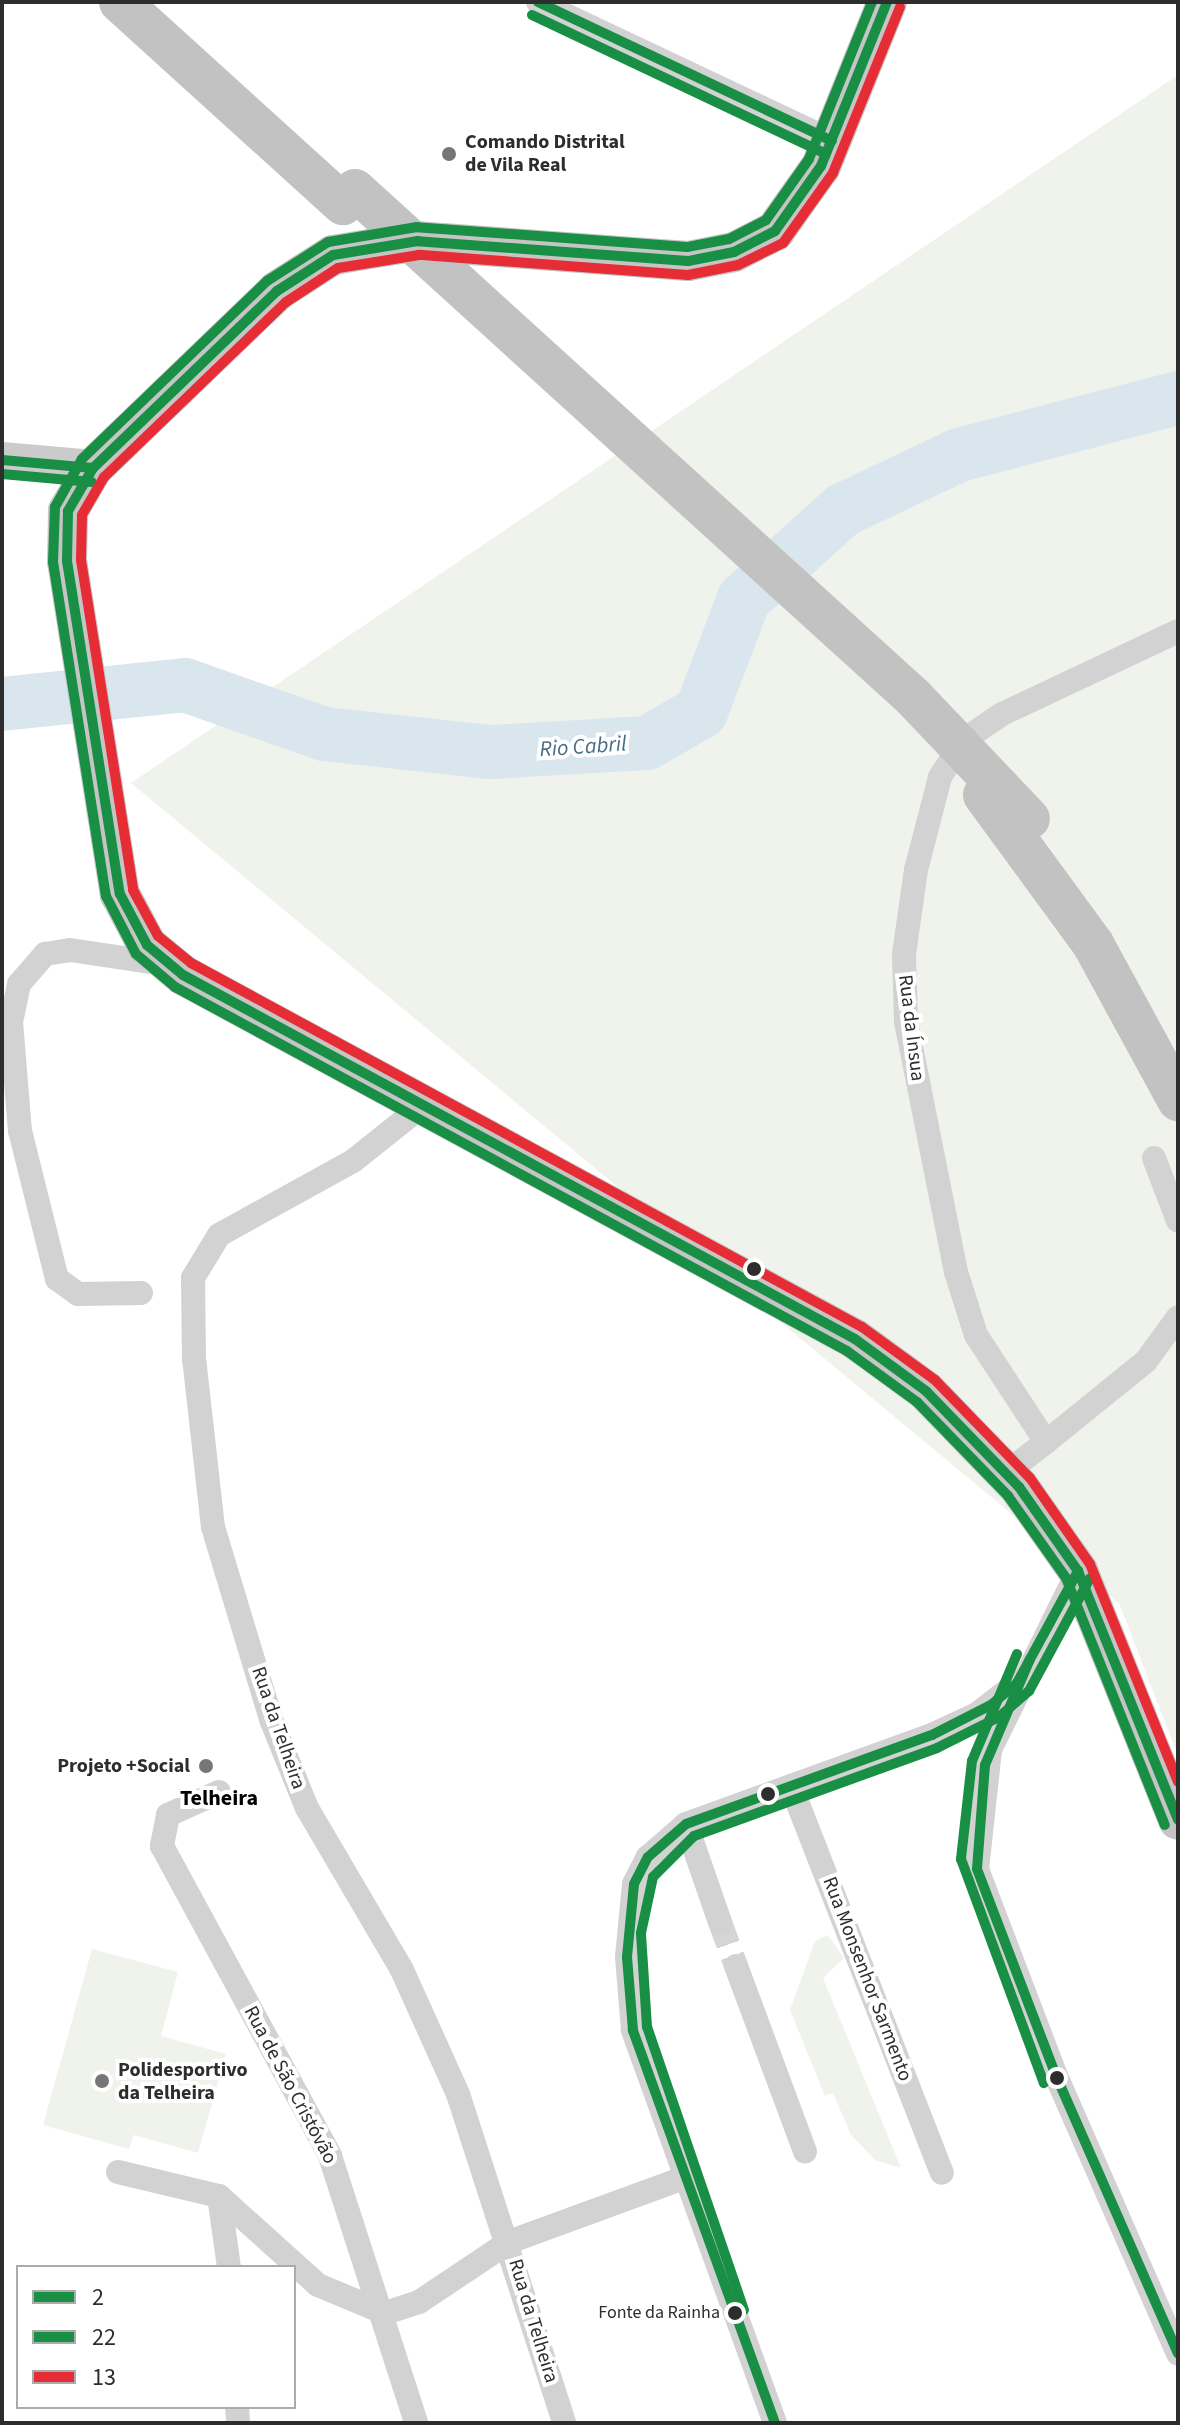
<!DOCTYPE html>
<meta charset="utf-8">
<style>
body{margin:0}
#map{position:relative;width:1180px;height:2425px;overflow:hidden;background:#fff;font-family:"Source Sans 3",sans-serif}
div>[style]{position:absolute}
.green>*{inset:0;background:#f0f3ec}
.river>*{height:54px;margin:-27px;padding:0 27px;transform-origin:27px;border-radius:27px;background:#dae6ee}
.minor-tunnel>*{height:24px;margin-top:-12px;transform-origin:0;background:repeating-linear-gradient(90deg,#d5d5d5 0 24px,transparent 0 36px)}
.minor>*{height:24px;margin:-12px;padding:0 12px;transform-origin:12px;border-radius:12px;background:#d2d2d2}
.secondary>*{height:36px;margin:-18px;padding:0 18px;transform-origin:18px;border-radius:18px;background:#cbcbcb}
.primary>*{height:40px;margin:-20px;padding:0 20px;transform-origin:20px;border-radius:20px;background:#c5c5c5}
.trunk>*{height:42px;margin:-21px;padding:0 21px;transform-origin:21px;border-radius:21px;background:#c2c2c2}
.trunk-bridge>*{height:42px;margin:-21px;padding:0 21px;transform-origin:21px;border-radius:21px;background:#c2c2c2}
.bus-1>*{height:10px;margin:-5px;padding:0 5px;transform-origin:5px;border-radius:5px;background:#198e45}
.bus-2>*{height:10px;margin:-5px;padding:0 5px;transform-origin:5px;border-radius:5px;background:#198e45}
.bus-3>*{height:10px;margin:-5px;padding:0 5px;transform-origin:5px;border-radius:5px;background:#e62c34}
.dots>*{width:22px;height:22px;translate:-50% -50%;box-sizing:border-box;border:4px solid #fff;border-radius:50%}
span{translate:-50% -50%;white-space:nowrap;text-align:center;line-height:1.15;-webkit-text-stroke:8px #fff;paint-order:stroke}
.bus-label{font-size:18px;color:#2d2d2d}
.right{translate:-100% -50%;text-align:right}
.poi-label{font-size:20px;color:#2d2d2d;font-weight:700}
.left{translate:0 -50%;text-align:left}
.street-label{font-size:20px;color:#2d2d2d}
.water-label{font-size:22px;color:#456c85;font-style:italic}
.neighbourhood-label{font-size:22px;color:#000;font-weight:700}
.frame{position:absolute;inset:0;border:4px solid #2d2d2d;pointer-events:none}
.legend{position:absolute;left:16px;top:2265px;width:280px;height:144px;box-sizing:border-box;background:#fff;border:2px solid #ababab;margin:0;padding:10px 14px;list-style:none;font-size:24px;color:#2d2d2d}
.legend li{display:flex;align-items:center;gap:16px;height:40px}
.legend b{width:40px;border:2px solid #ababab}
</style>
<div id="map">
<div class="green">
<i style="clip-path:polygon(1178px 75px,1178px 1756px,1119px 1603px,131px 783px)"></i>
<i style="clip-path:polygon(828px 1935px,844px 1958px,823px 1978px,901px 2168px,875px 2160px,851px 2135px,833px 2093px,825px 2096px,790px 2010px,815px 1941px)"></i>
<i style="clip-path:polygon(92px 1949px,178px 1972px,161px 2036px,226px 2054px,198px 2153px,134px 2135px,129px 2149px,43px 2125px)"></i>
</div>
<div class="river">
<i style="left:2px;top:704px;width:184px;rotate:-5.9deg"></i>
<i style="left:185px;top:685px;width:147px;rotate:19.4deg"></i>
<i style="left:324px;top:734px;width:168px;rotate:6.2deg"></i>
<i style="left:491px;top:752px;width:156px;rotate:-3.3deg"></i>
<i style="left:647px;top:743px;width:62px;rotate:-29.9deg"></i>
<i style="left:701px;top:712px;width:121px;rotate:-69.2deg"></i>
<i style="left:744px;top:599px;width:133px;rotate:-42deg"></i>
<i style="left:843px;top:510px;width:128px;rotate:-25.4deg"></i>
<i style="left:959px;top:455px;width:226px;rotate:-14.6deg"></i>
</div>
<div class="minor-tunnel">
<i style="left:720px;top:1922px;width:47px;rotate:70deg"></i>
</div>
<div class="minor">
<i style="left:538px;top:2px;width:325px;rotate:25.3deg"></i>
<i style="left:422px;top:1106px;width:88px;rotate:141.4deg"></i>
<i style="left:353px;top:1161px;width:153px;rotate:151.1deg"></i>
<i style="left:219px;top:1235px;width:50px;rotate:121.2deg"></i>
<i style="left:193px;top:1278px;width:80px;rotate:89.3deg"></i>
<i style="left:194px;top:1358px;width:170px;rotate:83.6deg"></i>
<i style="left:213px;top:1527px;width:204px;rotate:73.2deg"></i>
<i style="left:272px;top:1722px;width:93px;rotate:67.9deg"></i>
<i style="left:307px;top:1808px;width:188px;rotate:59.6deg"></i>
<i style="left:402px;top:1970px;width:136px;rotate:65.7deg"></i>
<i style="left:458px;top:2094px;width:346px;rotate:72.1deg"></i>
<i style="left:1154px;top:1158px;width:67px;rotate:69.1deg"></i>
<i style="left:141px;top:1293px;width:63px;rotate:179.1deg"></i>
<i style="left:78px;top:1294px;width:26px;rotate:-144deg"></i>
<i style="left:57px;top:1279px;width:153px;rotate:-104deg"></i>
<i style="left:20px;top:1131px;width:109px;rotate:-94.7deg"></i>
<i style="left:11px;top:1022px;width:39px;rotate:-78deg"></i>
<i style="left:19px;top:984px;width:40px;rotate:-49deg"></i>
<i style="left:45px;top:954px;width:25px;rotate:-9deg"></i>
<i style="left:70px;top:950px;width:101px;rotate:8.5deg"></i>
<i style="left:1046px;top:1442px;width:129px;rotate:-39deg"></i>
<i style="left:1146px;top:1361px;width:54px;rotate:-54deg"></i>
<i style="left:1006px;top:1473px;width:51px;rotate:-37.8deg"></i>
<i style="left:1046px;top:1442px;width:128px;rotate:-123.2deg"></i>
<i style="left:976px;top:1335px;width:66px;rotate:-107.6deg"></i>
<i style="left:956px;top:1272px;width:255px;rotate:-101.3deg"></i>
<i style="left:906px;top:1022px;width:68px;rotate:-91.7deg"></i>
<i style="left:904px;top:954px;width:85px;rotate:-81.9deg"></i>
<i style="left:916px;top:870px;width:96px;rotate:-75.5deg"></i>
<i style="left:940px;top:777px;width:44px;rotate:-57deg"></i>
<i style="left:964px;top:740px;width:46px;rotate:-34.4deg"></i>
<i style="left:1002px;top:714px;width:195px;rotate:-25.2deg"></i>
<i style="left:1078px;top:1571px;width:199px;rotate:116.2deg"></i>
<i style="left:990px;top:1750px;width:120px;rotate:96.2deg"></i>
<i style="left:977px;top:1869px;width:224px;rotate:69.1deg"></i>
<i style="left:1057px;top:2078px;width:301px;rotate:66.3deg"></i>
<i style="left:791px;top:1786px;width:415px;rotate:68.7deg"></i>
<i style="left:219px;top:1792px;width:56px;rotate:155.7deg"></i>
<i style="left:168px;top:1815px;width:32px;rotate:101deg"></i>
<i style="left:162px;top:1846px;width:353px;rotate:61.5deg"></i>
<i style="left:330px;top:2156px;width:281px;rotate:72.1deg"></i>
<i style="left:686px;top:1824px;width:104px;rotate:70.9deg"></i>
<i style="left:736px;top:1966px;width:198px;rotate:69.6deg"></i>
<i style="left:118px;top:2172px;width:104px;rotate:13.4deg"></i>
<i style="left:219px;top:2196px;width:133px;rotate:42deg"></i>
<i style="left:318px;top:2285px;width:73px;rotate:22.7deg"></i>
<i style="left:385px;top:2313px;width:36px;rotate:-18deg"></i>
<i style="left:419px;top:2302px;width:108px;rotate:-33.7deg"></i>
<i style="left:509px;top:2242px;width:186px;rotate:-20.1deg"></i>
<i style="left:219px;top:2196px;width:72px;rotate:82deg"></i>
<i style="left:237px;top:2407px;width:16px;rotate:86deg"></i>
<i style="left:775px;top:2423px;width:418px;rotate:-109.9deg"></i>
<i style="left:633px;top:2030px;width:73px;rotate:-94.7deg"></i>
<i style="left:627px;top:1957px;width:73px;rotate:-84.5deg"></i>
<i style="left:634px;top:1884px;width:30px;rotate:-63deg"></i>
<i style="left:648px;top:1857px;width:50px;rotate:-41deg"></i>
<i style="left:686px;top:1824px;width:262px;rotate:-19.9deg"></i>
<i style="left:932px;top:1735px;width:50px;rotate:-25deg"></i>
<i style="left:977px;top:1714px;width:51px;rotate:-37.8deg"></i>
</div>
<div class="secondary">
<i style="left:2px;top:460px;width:91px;rotate:5deg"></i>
</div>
<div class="primary">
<i style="left:887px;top:2px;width:177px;rotate:111.9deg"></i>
<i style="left:821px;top:166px;width:80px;rotate:125.3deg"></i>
<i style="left:775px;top:231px;width:46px;rotate:152.9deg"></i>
<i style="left:734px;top:252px;width:47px;rotate:168.9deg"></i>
<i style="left:688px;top:261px;width:271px;rotate:-175.8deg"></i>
<i style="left:418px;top:241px;width:86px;rotate:170.6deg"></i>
<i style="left:333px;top:255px;width:67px;rotate:147.3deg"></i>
<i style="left:277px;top:291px;width:255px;rotate:136.1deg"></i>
<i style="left:93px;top:468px;width:50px;rotate:120.2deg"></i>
<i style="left:68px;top:511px;width:50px;rotate:91.1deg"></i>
<i style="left:67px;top:561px;width:337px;rotate:81deg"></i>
<i style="left:120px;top:894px;width:58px;rotate:62.1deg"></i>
<i style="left:147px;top:945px;width:47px;rotate:39.8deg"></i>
<i style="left:183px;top:975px;width:764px;rotate:28.44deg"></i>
<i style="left:855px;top:1339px;width:88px;rotate:36.2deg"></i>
<i style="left:926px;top:1391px;width:134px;rotate:45.9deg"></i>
<i style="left:1019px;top:1487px;width:103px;rotate:54.9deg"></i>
<i style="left:1078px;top:1571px;width:268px;rotate:68.1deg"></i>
</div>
<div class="trunk">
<i style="left:120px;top:2px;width:301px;rotate:42.2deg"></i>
<i style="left:984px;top:795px;width:185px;rotate:53.8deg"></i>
<i style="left:1093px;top:944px;width:178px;rotate:61.4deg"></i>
</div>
<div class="trunk-bridge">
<i style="left:355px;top:190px;width:754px;rotate:42.26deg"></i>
<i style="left:913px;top:697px;width:168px;rotate:46.4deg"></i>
</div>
<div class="bus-1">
<i style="left:538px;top:2px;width:325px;rotate:25.3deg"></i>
<i style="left:887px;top:2px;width:177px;rotate:111.9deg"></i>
<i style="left:821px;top:166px;width:80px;rotate:125.3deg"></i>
<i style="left:775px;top:231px;width:46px;rotate:152.9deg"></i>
<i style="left:734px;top:252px;width:47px;rotate:168.9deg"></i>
<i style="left:688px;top:261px;width:271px;rotate:-175.8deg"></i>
<i style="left:418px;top:241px;width:86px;rotate:170.6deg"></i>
<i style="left:333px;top:255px;width:67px;rotate:147.3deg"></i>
<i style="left:277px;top:291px;width:255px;rotate:136.1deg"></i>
<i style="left:93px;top:468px;width:50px;rotate:120.2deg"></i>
<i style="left:68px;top:511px;width:50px;rotate:91.1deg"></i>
<i style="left:67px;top:561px;width:337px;rotate:81deg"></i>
<i style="left:120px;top:894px;width:58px;rotate:62.1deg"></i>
<i style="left:147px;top:945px;width:47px;rotate:39.8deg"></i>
<i style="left:183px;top:975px;width:764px;rotate:28.44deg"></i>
<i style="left:855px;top:1339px;width:88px;rotate:36.2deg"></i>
<i style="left:926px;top:1391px;width:134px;rotate:45.9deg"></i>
<i style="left:1019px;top:1487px;width:103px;rotate:54.9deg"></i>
<i style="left:1078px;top:1571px;width:268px;rotate:68.1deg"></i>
<i style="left:2px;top:460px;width:91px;rotate:5deg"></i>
<i style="left:1030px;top:1659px;width:115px;rotate:113deg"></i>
<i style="left:985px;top:1765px;width:104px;rotate:94.4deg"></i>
<i style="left:977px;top:1869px;width:224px;rotate:69.1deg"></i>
<i style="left:1057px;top:2078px;width:301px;rotate:66.3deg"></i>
<i style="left:775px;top:2423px;width:418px;rotate:-109.9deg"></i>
<i style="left:633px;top:2030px;width:73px;rotate:-94.7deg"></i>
<i style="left:627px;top:1957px;width:73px;rotate:-84.5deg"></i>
<i style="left:634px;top:1884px;width:30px;rotate:-63deg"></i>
<i style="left:648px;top:1857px;width:50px;rotate:-41deg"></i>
<i style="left:686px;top:1824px;width:262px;rotate:-19.9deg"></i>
<i style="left:932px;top:1735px;width:66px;rotate:-27deg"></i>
<i style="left:991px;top:1705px;width:34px;rotate:-40deg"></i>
<i style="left:1017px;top:1683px;width:128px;rotate:-61.4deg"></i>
</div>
<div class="bus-2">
<i style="left:872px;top:2px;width:169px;rotate:111.9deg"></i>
<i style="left:809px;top:159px;width:75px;rotate:125.2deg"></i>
<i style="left:766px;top:220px;width:42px;rotate:152.8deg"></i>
<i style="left:729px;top:239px;width:43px;rotate:169.2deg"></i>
<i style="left:687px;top:247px;width:271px;rotate:-175.8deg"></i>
<i style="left:417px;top:227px;width:90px;rotate:170.4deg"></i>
<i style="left:328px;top:242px;width:72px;rotate:147.4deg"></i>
<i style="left:267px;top:281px;width:257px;rotate:136.1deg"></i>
<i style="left:82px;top:459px;width:55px;rotate:119.4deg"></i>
<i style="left:55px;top:507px;width:55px;rotate:92.1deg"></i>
<i style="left:53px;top:562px;width:338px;rotate:81deg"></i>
<i style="left:106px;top:896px;width:65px;rotate:62.7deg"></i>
<i style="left:136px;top:954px;width:51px;rotate:40.2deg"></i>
<i style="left:175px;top:987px;width:764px;rotate:28.44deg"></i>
<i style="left:847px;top:1351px;width:87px;rotate:36.1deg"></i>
<i style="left:917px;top:1402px;width:131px;rotate:45.9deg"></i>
<i style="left:1008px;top:1496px;width:100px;rotate:54.7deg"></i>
<i style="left:1066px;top:1578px;width:266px;rotate:68.2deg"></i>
<i style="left:532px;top:15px;width:325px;rotate:25.3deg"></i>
<i style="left:2px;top:474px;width:90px;rotate:5.1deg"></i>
<i style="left:1017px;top:1654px;width:116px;rotate:112.8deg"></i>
<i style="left:972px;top:1761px;width:99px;rotate:96.4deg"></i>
<i style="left:961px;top:1859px;width:239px;rotate:69.7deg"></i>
<i style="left:744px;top:2310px;width:299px;rotate:-108.9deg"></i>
<i style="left:647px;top:2027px;width:94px;rotate:-93.7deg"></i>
<i style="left:641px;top:1933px;width:57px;rotate:-77.9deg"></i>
<i style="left:653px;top:1877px;width:58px;rotate:-45deg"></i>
<i style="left:694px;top:1836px;width:258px;rotate:-19.9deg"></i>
<i style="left:937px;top:1748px;width:69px;rotate:-26.6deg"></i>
<i style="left:999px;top:1717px;width:40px;rotate:-41deg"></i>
<i style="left:1029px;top:1691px;width:128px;rotate:-61.6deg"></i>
</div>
<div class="bus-3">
<i style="left:900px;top:7px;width:179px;rotate:112deg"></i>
<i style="left:833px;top:173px;width:86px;rotate:125.5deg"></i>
<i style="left:783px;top:243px;width:50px;rotate:153.9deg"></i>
<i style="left:738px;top:265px;width:51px;rotate:168.7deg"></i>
<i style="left:688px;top:275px;width:270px;rotate:-175.7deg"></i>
<i style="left:419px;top:255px;width:82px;rotate:170.9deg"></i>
<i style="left:338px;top:268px;width:62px;rotate:146.8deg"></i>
<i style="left:286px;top:302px;width:252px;rotate:136.1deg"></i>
<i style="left:104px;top:477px;width:44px;rotate:120.1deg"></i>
<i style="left:82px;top:515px;width:45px;rotate:91.3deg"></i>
<i style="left:81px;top:560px;width:334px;rotate:81deg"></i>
<i style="left:133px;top:890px;width:52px;rotate:61.5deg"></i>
<i style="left:158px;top:936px;width:43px;rotate:39.3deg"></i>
<i style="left:191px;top:963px;width:763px;rotate:28.48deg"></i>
<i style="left:862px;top:1327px;width:90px;rotate:36deg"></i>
<i style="left:935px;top:1380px;width:136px;rotate:45.9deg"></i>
<i style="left:1030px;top:1478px;width:105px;rotate:55.1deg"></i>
<i style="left:1090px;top:1564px;width:235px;rotate:68deg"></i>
</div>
<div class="dots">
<i style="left:449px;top:154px;background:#767676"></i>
<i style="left:754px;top:1269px;background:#2d2d2d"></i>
<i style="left:206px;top:1766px;background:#767676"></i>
<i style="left:768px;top:1794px;background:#2d2d2d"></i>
<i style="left:1057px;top:2078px;background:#2d2d2d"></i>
<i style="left:102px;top:2081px;background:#767676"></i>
<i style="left:735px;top:2313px;background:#2d2d2d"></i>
</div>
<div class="bus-label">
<span class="right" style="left:720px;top:2313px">Fonte da Rainha</span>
</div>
<div class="poi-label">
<span class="left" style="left:465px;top:154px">Comando Distrital<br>de Vila Real</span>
<span class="right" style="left:190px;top:1766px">Projeto +Social</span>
<span class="left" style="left:118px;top:2082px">Polidesportivo<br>da Telheira</span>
</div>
<div class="street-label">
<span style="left:911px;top:1028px;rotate:83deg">Rua da Ínsua</span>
<span style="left:278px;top:1728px;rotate:71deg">Rua da Telheira</span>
<span style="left:867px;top:1979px;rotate:69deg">Rua Monsenhor Sarmento</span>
<span style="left:290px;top:2085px;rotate:62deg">Rua de São Cristóvão</span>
<span style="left:533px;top:2321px;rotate:73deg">Rua da Telheira</span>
</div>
<div class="water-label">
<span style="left:583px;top:747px;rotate:-4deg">Rio Cabril</span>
</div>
<div class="neighbourhood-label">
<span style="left:219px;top:1799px">Telheira</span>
</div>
<div class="frame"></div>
<ul class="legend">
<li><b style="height:10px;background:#198e45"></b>2</li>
<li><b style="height:10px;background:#198e45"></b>22</li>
<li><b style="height:10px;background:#e62c34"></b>13</li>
</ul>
</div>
